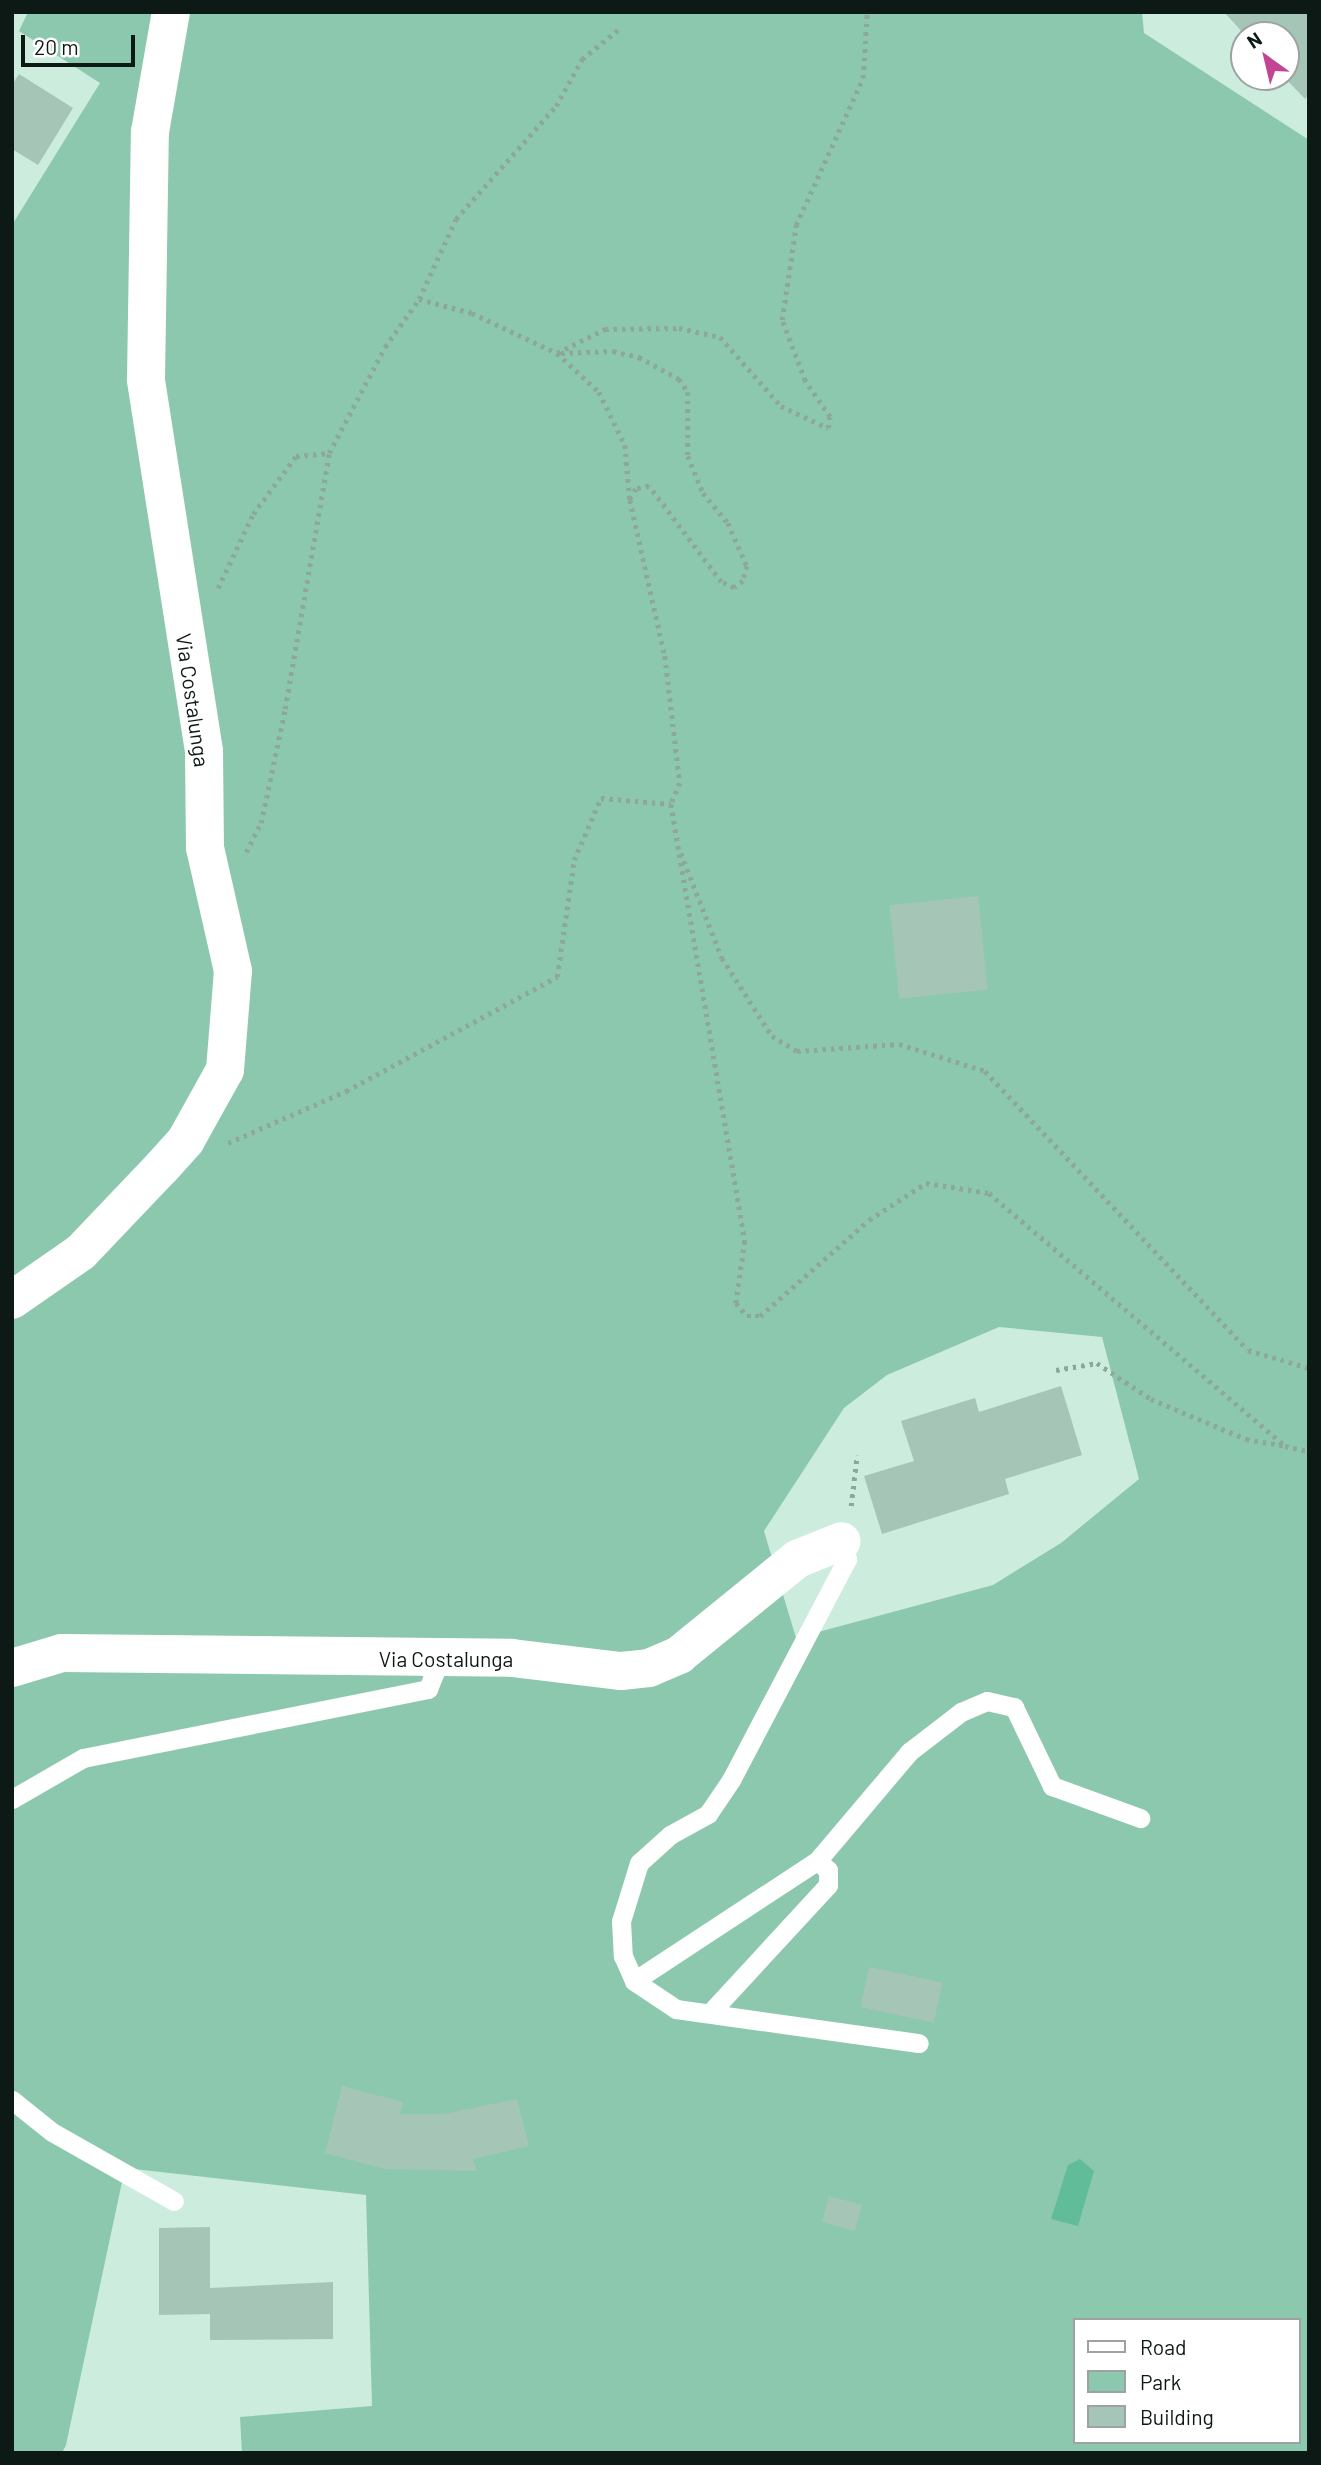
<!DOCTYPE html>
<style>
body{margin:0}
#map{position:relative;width:1321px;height:2465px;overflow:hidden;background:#ccedde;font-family:Barlow,sans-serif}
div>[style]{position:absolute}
.green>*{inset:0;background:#8cc8ae}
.water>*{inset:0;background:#61bd99}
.building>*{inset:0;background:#a5c5b6;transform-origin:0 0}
.path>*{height:4.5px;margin-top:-2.25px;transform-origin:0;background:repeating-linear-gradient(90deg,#8da79b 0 3.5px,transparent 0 8.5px)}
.lane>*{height:19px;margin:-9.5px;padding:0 9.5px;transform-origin:9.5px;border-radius:9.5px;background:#fff}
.street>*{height:38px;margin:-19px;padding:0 19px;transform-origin:19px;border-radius:19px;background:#fff}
span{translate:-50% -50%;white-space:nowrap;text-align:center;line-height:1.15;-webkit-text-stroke:5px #fff;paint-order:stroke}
.street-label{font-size:21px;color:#0d1914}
.frame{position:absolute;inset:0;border:14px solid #0d1914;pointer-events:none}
.legend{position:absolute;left:1073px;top:2318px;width:228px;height:126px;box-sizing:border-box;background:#fff;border:2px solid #9ea3a1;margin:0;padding:9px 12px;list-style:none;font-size:21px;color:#0d1914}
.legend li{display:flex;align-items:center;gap:14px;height:35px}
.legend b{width:35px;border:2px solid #9ea3a1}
.north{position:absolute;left:1230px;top:21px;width:70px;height:70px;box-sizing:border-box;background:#fff;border:2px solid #9ea3a1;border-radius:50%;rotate:326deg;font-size:19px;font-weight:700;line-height:28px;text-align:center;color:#0d1914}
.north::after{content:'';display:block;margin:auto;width:24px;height:32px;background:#c24492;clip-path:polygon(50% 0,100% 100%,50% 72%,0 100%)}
.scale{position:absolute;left:21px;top:35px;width:114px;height:32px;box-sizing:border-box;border:4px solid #0d1914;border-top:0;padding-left:9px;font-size:21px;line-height:24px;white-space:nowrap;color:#0d1914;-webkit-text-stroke:5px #fff;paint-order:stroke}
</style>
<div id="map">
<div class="green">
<i style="clip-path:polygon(evenodd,28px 12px,1142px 12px,1144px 33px,1309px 140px,1309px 2453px,242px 2453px,240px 2417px,372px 2406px,366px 2195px,125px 2168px,66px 2445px,62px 2453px,12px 2453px,12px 225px,100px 83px,19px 31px,28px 12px,999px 1327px,1102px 1337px,1139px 1479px,1061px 1543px,993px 1585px,796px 1638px,764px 1531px,844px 1408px,887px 1375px,999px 1327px,28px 12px,1074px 2320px,1298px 2320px,1298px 2442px,1074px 2442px,1074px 2320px)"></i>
</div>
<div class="water">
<i style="clip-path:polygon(1080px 2159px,1094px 2171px,1078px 2226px,1051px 2219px,1068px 2165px)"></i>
</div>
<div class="building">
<i style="clip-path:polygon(1224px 12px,1309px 12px,1309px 95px,1305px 99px,1286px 79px,1286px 35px,1245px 35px)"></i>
<i style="clip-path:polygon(19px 74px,73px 108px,38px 165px,12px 149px,12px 85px)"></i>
<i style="left:978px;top:896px;width:94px;height:89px;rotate:84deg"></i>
<i style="clip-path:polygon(1061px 1386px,1082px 1455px,1005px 1479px,1009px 1494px,882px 1534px,864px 1476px,914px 1461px,901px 1421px,975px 1398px,979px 1412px)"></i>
<i style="left:869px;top:1967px;width:75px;height:41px;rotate:12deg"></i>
<i style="clip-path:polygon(342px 2086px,403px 2102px,400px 2114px,443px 2114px,517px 2099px,529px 2146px,473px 2159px,477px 2171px,385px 2169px,325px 2153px)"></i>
<i style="left:829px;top:2196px;width:34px;height:27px;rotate:15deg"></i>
<i style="clip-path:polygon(210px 2227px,210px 2288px,333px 2282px,333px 2339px,210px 2340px,210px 2314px,159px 2315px,159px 2228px)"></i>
</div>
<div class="path">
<i style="left:419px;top:299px;width:88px;rotate:-65.2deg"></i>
<i style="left:456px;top:219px;width:151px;rotate:-48.5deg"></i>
<i style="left:556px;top:106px;width:54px;rotate:-61deg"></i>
<i style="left:582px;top:59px;width:46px;rotate:-38.9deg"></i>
<i style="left:557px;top:353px;width:54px;rotate:-26.6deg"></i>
<i style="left:605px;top:329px;width:74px;rotate:-0.8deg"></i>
<i style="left:679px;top:328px;width:42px;rotate:12.4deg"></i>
<i style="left:720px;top:337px;width:92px;rotate:48.5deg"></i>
<i style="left:781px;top:406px;width:52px;rotate:25.1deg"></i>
<i style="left:828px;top:428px;width:11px;rotate:-80deg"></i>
<i style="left:830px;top:417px;width:44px;rotate:-124.8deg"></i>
<i style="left:805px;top:381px;width:65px;rotate:-110.7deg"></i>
<i style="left:782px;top:320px;width:96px;rotate:-81.6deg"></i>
<i style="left:796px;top:225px;width:162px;rotate:-65.5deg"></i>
<i style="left:863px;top:78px;width:66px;rotate:-86.5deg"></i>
<i style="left:561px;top:353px;width:52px;rotate:-2.2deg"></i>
<i style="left:613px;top:351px;width:27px;rotate:13deg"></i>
<i style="left:639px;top:357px;width:46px;rotate:28.8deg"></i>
<i style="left:679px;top:379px;width:16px;rotate:55deg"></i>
<i style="left:688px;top:392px;width:64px;rotate:90deg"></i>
<i style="left:688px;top:456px;width:40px;rotate:68deg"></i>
<i style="left:703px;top:493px;width:39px;rotate:50deg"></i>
<i style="left:728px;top:523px;width:47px;rotate:66.2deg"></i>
<i style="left:747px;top:566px;width:16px;rotate:105deg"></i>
<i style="left:743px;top:581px;width:11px;rotate:142deg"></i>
<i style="left:734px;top:588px;width:14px;rotate:-155deg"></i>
<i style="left:721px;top:582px;width:120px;rotate:-126.9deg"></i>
<i style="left:649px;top:486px;width:13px;rotate:167deg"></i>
<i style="left:636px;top:489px;width:12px;rotate:121deg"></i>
<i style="left:218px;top:588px;width:82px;rotate:-64.7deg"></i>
<i style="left:253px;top:514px;width:72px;rotate:-53.4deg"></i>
<i style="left:296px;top:456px;width:32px;rotate:-5deg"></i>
<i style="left:246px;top:852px;width:33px;rotate:-63deg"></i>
<i style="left:261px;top:823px;width:116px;rotate:-78.1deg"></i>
<i style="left:285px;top:709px;width:260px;rotate:-80.2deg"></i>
<i style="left:329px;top:453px;width:120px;rotate:-62.2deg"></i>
<i style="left:385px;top:347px;width:59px;rotate:-54.7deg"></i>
<i style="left:419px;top:299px;width:55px;rotate:14.8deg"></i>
<i style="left:472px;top:313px;width:94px;rotate:25.2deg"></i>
<i style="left:557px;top:353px;width:57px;rotate:42.9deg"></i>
<i style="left:599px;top:392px;width:59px;rotate:63.9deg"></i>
<i style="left:625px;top:445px;width:55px;rotate:84.8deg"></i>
<i style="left:630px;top:500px;width:160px;rotate:77.4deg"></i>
<i style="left:665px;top:656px;width:128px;rotate:83.3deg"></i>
<i style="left:680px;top:783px;width:23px;rotate:113deg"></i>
<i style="left:671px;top:804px;width:443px;rotate:80.4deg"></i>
<i style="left:745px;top:1241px;width:63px;rotate:98.3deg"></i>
<i style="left:736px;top:1303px;width:17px;rotate:50deg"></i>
<i style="left:747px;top:1316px;width:13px"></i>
<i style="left:760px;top:1316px;width:145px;rotate:-41.4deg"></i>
<i style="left:869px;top:1220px;width:68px;rotate:-33deg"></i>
<i style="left:926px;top:1183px;width:64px;rotate:9deg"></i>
<i style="left:989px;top:1193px;width:389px;rotate:40.5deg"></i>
<i style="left:1285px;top:1446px;width:25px;rotate:12deg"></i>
<i style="left:681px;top:853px;width:113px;rotate:68.7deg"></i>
<i style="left:722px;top:958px;width:93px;rotate:57.3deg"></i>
<i style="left:772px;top:1036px;width:29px;rotate:31deg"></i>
<i style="left:797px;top:1051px;width:102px;rotate:-3.9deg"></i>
<i style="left:899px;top:1044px;width:90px;rotate:17.4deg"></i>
<i style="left:985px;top:1071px;width:383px;rotate:46.7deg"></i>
<i style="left:1248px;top:1350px;width:64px;rotate:16.4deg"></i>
<i style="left:228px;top:1143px;width:129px;rotate:-23.8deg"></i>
<i style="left:346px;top:1091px;width:240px;rotate:-28.4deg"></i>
<i style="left:557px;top:977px;width:118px;rotate:-81.7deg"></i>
<i style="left:574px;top:860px;width:68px;rotate:-66.5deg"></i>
<i style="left:601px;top:798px;width:70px;rotate:4.9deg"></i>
<i style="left:1056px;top:1370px;width:42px;rotate:-9.7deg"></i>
<i style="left:1097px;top:1363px;width:65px;rotate:33.7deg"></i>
<i style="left:1151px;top:1399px;width:103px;rotate:22.8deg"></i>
<i style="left:1246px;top:1439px;width:39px;rotate:10deg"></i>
<i style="left:851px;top:1506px;width:51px;rotate:-83.3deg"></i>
</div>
<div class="lane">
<i style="left:842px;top:1541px;width:19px;rotate:74deg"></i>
<i style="left:847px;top:1559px;width:250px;rotate:117.7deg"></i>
<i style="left:731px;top:1780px;width:41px;rotate:124.1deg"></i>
<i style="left:708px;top:1814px;width:43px;rotate:151.1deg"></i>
<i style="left:670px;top:1835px;width:42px;rotate:137.9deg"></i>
<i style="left:639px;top:1863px;width:61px;rotate:107.2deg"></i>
<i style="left:621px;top:1921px;width:35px;rotate:87deg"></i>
<i style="left:623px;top:1956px;width:27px;rotate:66deg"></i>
<i style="left:634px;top:1981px;width:50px;rotate:33.7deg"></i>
<i style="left:676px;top:2009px;width:245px;rotate:8deg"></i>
<i style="left:12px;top:1799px;width:82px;rotate:-30deg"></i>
<i style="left:83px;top:1758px;width:352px;rotate:-11.3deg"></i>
<i style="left:428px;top:1689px;width:16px;rotate:-68deg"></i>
<i style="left:434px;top:1674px;width:21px;rotate:-135deg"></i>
<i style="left:817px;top:1861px;width:143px;rotate:-49.8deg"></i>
<i style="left:909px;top:1752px;width:66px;rotate:-37.6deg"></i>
<i style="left:961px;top:1712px;width:28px;rotate:-23deg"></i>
<i style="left:987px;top:1701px;width:28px;rotate:13deg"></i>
<i style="left:1014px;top:1707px;width:88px;rotate:64.3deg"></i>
<i style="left:1052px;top:1786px;width:94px;rotate:20deg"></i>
<i style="left:634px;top:1981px;width:219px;rotate:-33.3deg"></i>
<i style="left:817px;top:1861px;width:14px;rotate:39deg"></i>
<i style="left:828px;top:1870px;width:15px;rotate:90deg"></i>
<i style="left:828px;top:1885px;width:173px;rotate:132.7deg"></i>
<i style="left:12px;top:2100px;width:51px;rotate:38.7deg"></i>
<i style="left:52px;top:2132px;width:140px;rotate:29.5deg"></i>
</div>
<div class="street">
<i style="left:12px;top:1300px;width:84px;rotate:-34.8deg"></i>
<i style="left:81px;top:1252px;width:117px;rotate:-46.4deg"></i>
<i style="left:162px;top:1167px;width:36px;rotate:-48deg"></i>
<i style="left:186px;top:1140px;width:80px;rotate:-60.9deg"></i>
<i style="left:225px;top:1070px;width:99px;rotate:-85.4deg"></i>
<i style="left:233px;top:971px;width:126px;rotate:-102.8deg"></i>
<i style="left:205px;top:848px;width:97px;rotate:-90.6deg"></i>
<i style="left:204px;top:751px;width:376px;rotate:-98.9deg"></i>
<i style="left:146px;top:379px;width:247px;rotate:-89.1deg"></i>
<i style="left:150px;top:132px;width:122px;rotate:-80.1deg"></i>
<i style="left:12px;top:1668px;width:52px;rotate:-16.7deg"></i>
<i style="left:62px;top:1653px;width:450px;rotate:0.6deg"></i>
<i style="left:512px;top:1658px;width:110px;rotate:6.8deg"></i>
<i style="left:621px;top:1671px;width:28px;rotate:-6deg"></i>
<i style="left:649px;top:1668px;width:33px;rotate:-23deg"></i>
<i style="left:679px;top:1655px;width:152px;rotate:-39.1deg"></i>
<i style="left:797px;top:1559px;width:48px;rotate:-21.8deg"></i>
</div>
<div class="street-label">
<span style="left:193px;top:700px;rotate:82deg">Via Costalunga</span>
<span style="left:446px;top:1659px">Via Costalunga</span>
</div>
<div class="frame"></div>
<ul class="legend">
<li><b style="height:9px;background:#fff"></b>Road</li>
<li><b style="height:19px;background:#8cc8ae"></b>Park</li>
<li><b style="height:19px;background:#a5c5b6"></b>Building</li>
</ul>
<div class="north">N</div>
<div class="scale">20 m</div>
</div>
